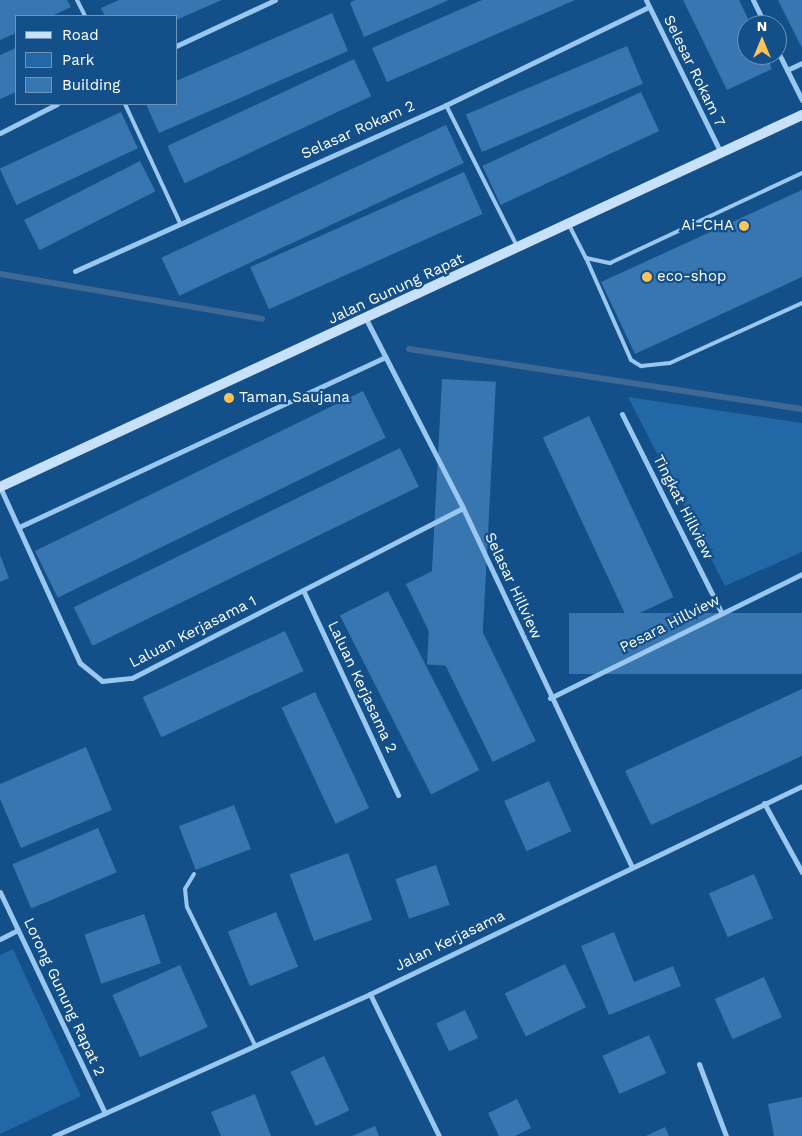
<!DOCTYPE html>
<style>
body{margin:0}
#map{position:relative;width:802px;height:1136px;overflow:hidden;background:#134f88;font-family:"Work Sans",sans-serif}
div>[style]{position:absolute}
.green>*{inset:0;background:#2267a6}
.stream>*{height:6px;margin:-3px;padding:0 3px;transform-origin:3px;border-radius:3px;background:#3d6994}
.building>*{inset:0;background:#3776b0;transform-origin:0 0}
.lane>*{height:4px;margin:-2px;padding:0 2px;transform-origin:2px;border-radius:2px;background:#99c7f0}
.street>*{height:5px;margin:-2.5px;padding:0 2.5px;transform-origin:2.5px;border-radius:2.5px;background:#99c7f0}
.secondary>*{height:10px;margin:-5px;padding:0 5px;transform-origin:5px;border-radius:5px;background:#c7e1fb}
.dots>*{width:14px;height:14px;translate:-50% -50%;box-sizing:border-box;border:2px solid #134f88;border-radius:50%}
span{translate:-50% -50%;white-space:nowrap;text-align:center;line-height:1.15;-webkit-text-stroke:4.5px #134f88;paint-order:stroke}
.street-label{font-size:15px;color:#fff}
.poi-label{font-size:15px;color:#fff}
.right{translate:-100% -50%;text-align:right}
.left{translate:0 -50%;text-align:left}
.legend{position:absolute;left:15px;top:15px;width:162px;height:90px;box-sizing:border-box;background:#134f88;border:1px solid #7195b8;margin:0;padding:6px 9px;list-style:none;font-size:15px;color:#fff}
.legend li{display:flex;align-items:center;gap:10px;height:25px}
.legend b{width:25px;border:1px solid #7195b8}
.north{position:absolute;left:737px;top:15px;width:50px;height:50px;box-sizing:border-box;background:#134f88;border:1px solid #7195b8;border-radius:50%;rotate:0deg;font-size:14px;font-weight:700;line-height:20px;text-align:center;color:#fff}
.north::after{content:'';display:block;margin:auto;width:18px;height:22px;background:#ffc257;clip-path:polygon(50% 0,100% 100%,50% 72%,0 100%)}
</style>
<div id="map">
<div class="green">
<i style="clip-path:polygon(628px 397px,802px 423px,802px 552px,725px 586px)"></i>
<i style="clip-path:polygon(13px 949px,81px 1096px,0 1134px,0 955px)"></i>
</div>
<div class="stream">
<i style="left:0;top:274px;width:266px;rotate:9.7deg"></i>
<i style="left:409px;top:349px;width:398px;rotate:8.7deg"></i>
</div>
<div class="building">
<i style="clip-path:polygon(0 0,67px 0,71px 7px,52px 16px,16px 16px,16px 33px,0 40px)"></i>
<i style="clip-path:polygon(119px 0,222px 0,176px 20px,176px 16px,105px 16px,101px 8px)"></i>
<i style="clip-path:polygon(355px 0,449px 0,364px 37px,350px 3px)"></i>
<i style="clip-path:polygon(482px 0,575px 0,387px 82px,372px 48px)"></i>
<i style="clip-path:polygon(683px 0,739px 0,751px 25px,747px 25px,747px 55px,766px 55px,772px 69px,727px 90px)"></i>
<i style="clip-path:polygon(778px 0,802px 0,802px 48px)"></i>
<i style="clip-path:polygon(332px 13px,348px 51px,159px 133px,146px 104px,176px 104px,176px 81px)"></i>
<i style="left:627px;top:46px;width:41px;height:175px;rotate:67deg"></i>
<i style="clip-path:polygon(16px 48px,16px 92px,0 99px,0 55px)"></i>
<i style="left:354px;top:59px;width:41px;height:206px;rotate:65deg"></i>
<i style="left:641px;top:92px;width:43px;height:175px;rotate:65deg"></i>
<i style="left:121px;top:112px;width:40px;height:134px;rotate:65deg"></i>
<i style="left:446px;top:125px;width:42px;height:314px;rotate:65deg"></i>
<i style="left:140px;top:161px;width:34px;height:130px;rotate:63deg"></i>
<i style="left:464px;top:172px;width:46px;height:234px;rotate:66deg"></i>
<i style="clip-path:polygon(802px 190px,802px 277px,635px 354px,601px 282px)"></i>
<i style="left:442px;top:379px;width:54px;height:286px;rotate:3deg"></i>
<i style="left:363px;top:391px;width:52px;height:365px;rotate:64deg"></i>
<i style="left:589px;top:416px;width:200px;height:51px;rotate:65deg"></i>
<i style="left:400px;top:448px;width:43px;height:363px;rotate:64deg"></i>
<i style="clip-path:polygon(0 555px,9px 578px,0 582px)"></i>
<i style="left:449px;top:563px;width:198px;height:48px;rotate:64deg"></i>
<i style="left:388px;top:591px;width:201px;height:54px;rotate:63deg"></i>
<i style="left:802px;top:613px;width:61px;height:233px;rotate:90deg"></i>
<i style="left:285px;top:631px;width:44px;height:157px;rotate:65deg"></i>
<i style="clip-path:polygon(802px 689px,802px 756px,651px 825px,625px 771px)"></i>
<i style="left:315px;top:692px;width:128px;height:37px;rotate:65deg"></i>
<i style="clip-path:polygon(86px 747px,112px 810px,21px 848px,0 799px,0 784px)"></i>
<i style="left:549px;top:781px;width:55px;height:49px;rotate:66deg"></i>
<i style="left:234px;top:805px;width:47px;height:59px;rotate:69deg"></i>
<i style="left:98px;top:828px;width:48px;height:93px;rotate:67deg"></i>
<i style="left:348px;top:853px;width:71px;height:62px;rotate:70deg"></i>
<i style="left:436px;top:865px;width:42px;height:43px;rotate:71deg"></i>
<i style="left:754px;top:874px;width:48px;height:49px;rotate:67deg"></i>
<i style="left:276px;top:912px;width:59px;height:52px;rotate:68deg"></i>
<i style="left:144px;top:914px;width:52px;height:63px;rotate:71deg"></i>
<i style="clip-path:polygon(614px 932px,634px 982px,673px 966px,681px 986px,609px 1015px,581px 946px)"></i>
<i style="left:565px;top:964px;width:48px;height:67px;rotate:64deg"></i>
<i style="left:180px;top:965px;width:68px;height:74px;rotate:66deg"></i>
<i style="left:764px;top:977px;width:44px;height:54px;rotate:66deg"></i>
<i style="left:465px;top:1010px;width:31px;height:32px;rotate:65deg"></i>
<i style="left:649px;top:1035px;width:42px;height:51px;rotate:66deg"></i>
<i style="left:324px;top:1056px;width:60px;height:37px;rotate:65deg"></i>
<i style="clip-path:polygon(255px 1094px,271px 1136px,221px 1136px,211px 1112px)"></i>
<i style="clip-path:polygon(802px 1097px,802px 1136px,774px 1136px,768px 1104px)"></i>
<i style="clip-path:polygon(517px 1099px,531px 1128px,515px 1136px,499px 1136px,488px 1113px)"></i>
<i style="clip-path:polygon(375px 1126px,379px 1136px,352px 1136px)"></i>
<i style="clip-path:polygon(665px 1127px,669px 1136px,646px 1136px)"></i>
</div>
<div class="lane">
<i style="left:77px;top:0;width:18px;rotate:63deg"></i>
<i style="left:125px;top:104px;width:131px;rotate:65.2deg"></i>
<i style="left:446px;top:105px;width:158px;rotate:63.3deg"></i>
<i style="left:569px;top:225px;width:37px;rotate:63deg"></i>
<i style="left:586px;top:258px;width:25px;rotate:12deg"></i>
<i style="left:610px;top:263px;width:212px;rotate:-25.1deg"></i>
<i style="left:586px;top:258px;width:111px;rotate:66.2deg"></i>
<i style="left:631px;top:360px;width:12px;rotate:31deg"></i>
<i style="left:641px;top:366px;width:29px;rotate:-6deg"></i>
<i style="left:670px;top:363px;width:145px;rotate:-24.4deg"></i>
<i style="left:194px;top:874px;width:17px;rotate:121deg"></i>
<i style="left:185px;top:889px;width:18px;rotate:84deg"></i>
<i style="left:187px;top:907px;width:154px;rotate:63.8deg"></i>
</div>
<div class="street">
<i style="left:646px;top:0;width:170px;rotate:63.9deg"></i>
<i style="left:753px;top:0;width:28px;rotate:64deg"></i>
<i style="left:176px;top:46px;width:109px;rotate:-24.9deg"></i>
<i style="left:777px;top:50px;width:56px;rotate:63.4deg"></i>
<i style="left:787px;top:70px;width:17px;rotate:-25deg"></i>
<i style="left:0;top:133px;width:64px;rotate:-27deg"></i>
<i style="left:75px;top:271px;width:406px;rotate:-24.1deg"></i>
<i style="left:446px;top:105px;width:225px;rotate:-25.8deg"></i>
<i style="left:366px;top:319px;width:212px;rotate:62.8deg"></i>
<i style="left:463px;top:508px;width:397px;rotate:64.8deg"></i>
<i style="left:622px;top:414px;width:221px;rotate:63.4deg"></i>
<i style="left:0;top:487px;width:193px;rotate:65.6deg"></i>
<i style="left:80px;top:663px;width:28px;rotate:39deg"></i>
<i style="left:102px;top:681px;width:30px;rotate:-6deg"></i>
<i style="left:132px;top:678px;width:372px;rotate:-27.2deg"></i>
<i style="left:19px;top:527px;width:404px;rotate:-24.9deg"></i>
<i style="left:303px;top:590px;width:226px;rotate:65.1deg"></i>
<i style="left:550px;top:698px;width:281px;rotate:-26.2deg"></i>
<i style="left:764px;top:803px;width:79px;rotate:61.2deg"></i>
<i style="left:0;top:892px;width:245px;rotate:64.6deg"></i>
<i style="left:0;top:939px;width:20px;rotate:-27deg"></i>
<i style="left:370px;top:994px;width:158px;rotate:64.1deg"></i>
<i style="left:699px;top:1064px;width:77px;rotate:69.4deg"></i>
<i style="left:54px;top:1136px;width:346px;rotate:-24.2deg"></i>
<i style="left:370px;top:994px;width:479px;rotate:-25.7deg"></i>
</div>
<div class="secondary">
<i style="left:0;top:487px;width:884px;rotate:-24.88deg"></i>
</div>
<div class="dots">
<i style="left:744px;top:226px;background:#ffc257"></i>
<i style="left:647px;top:277px;background:#ffc257"></i>
<i style="left:229px;top:398px;background:#ffc257"></i>
</div>
<div class="street-label">
<span style="left:694px;top:71px;rotate:64deg">Selesar Rokam 7</span>
<span style="left:358px;top:130px;rotate:-24deg">Selasar Rokam 2</span>
<span style="left:396px;top:289px;rotate:-25deg">Jalan Gunung Rapat</span>
<span style="left:683px;top:507px;rotate:63deg">Tingkat Hillview</span>
<span style="left:513px;top:586px;rotate:65deg">Selasar Hillview</span>
<span style="left:670px;top:624px;rotate:-27deg">Pesara Hillview</span>
<span style="left:193px;top:632px;rotate:-27deg">Laluan Kerjasama 1</span>
<span style="left:362px;top:687px;rotate:65deg">Laluan Kerjasama 2</span>
<span style="left:450px;top:941px;rotate:-26deg">Jalan Kerjasama</span>
<span style="left:64px;top:997px;rotate:65deg">Lorong Gunung Rapat 2</span>
</div>
<div class="poi-label">
<span class="right" style="left:734px;top:226px">Ai-CHA</span>
<span class="left" style="left:657px;top:277px">eco-shop</span>
<span class="left" style="left:239px;top:398px">Taman Saujana</span>
</div>
<ul class="legend">
<li><b style="height:6px;background:#c7e1fb"></b>Road</li>
<li><b style="height:14px;background:#2267a6"></b>Park</li>
<li><b style="height:14px;background:#3776b0"></b>Building</li>
</ul>
<div class="north">N</div>
</div>
